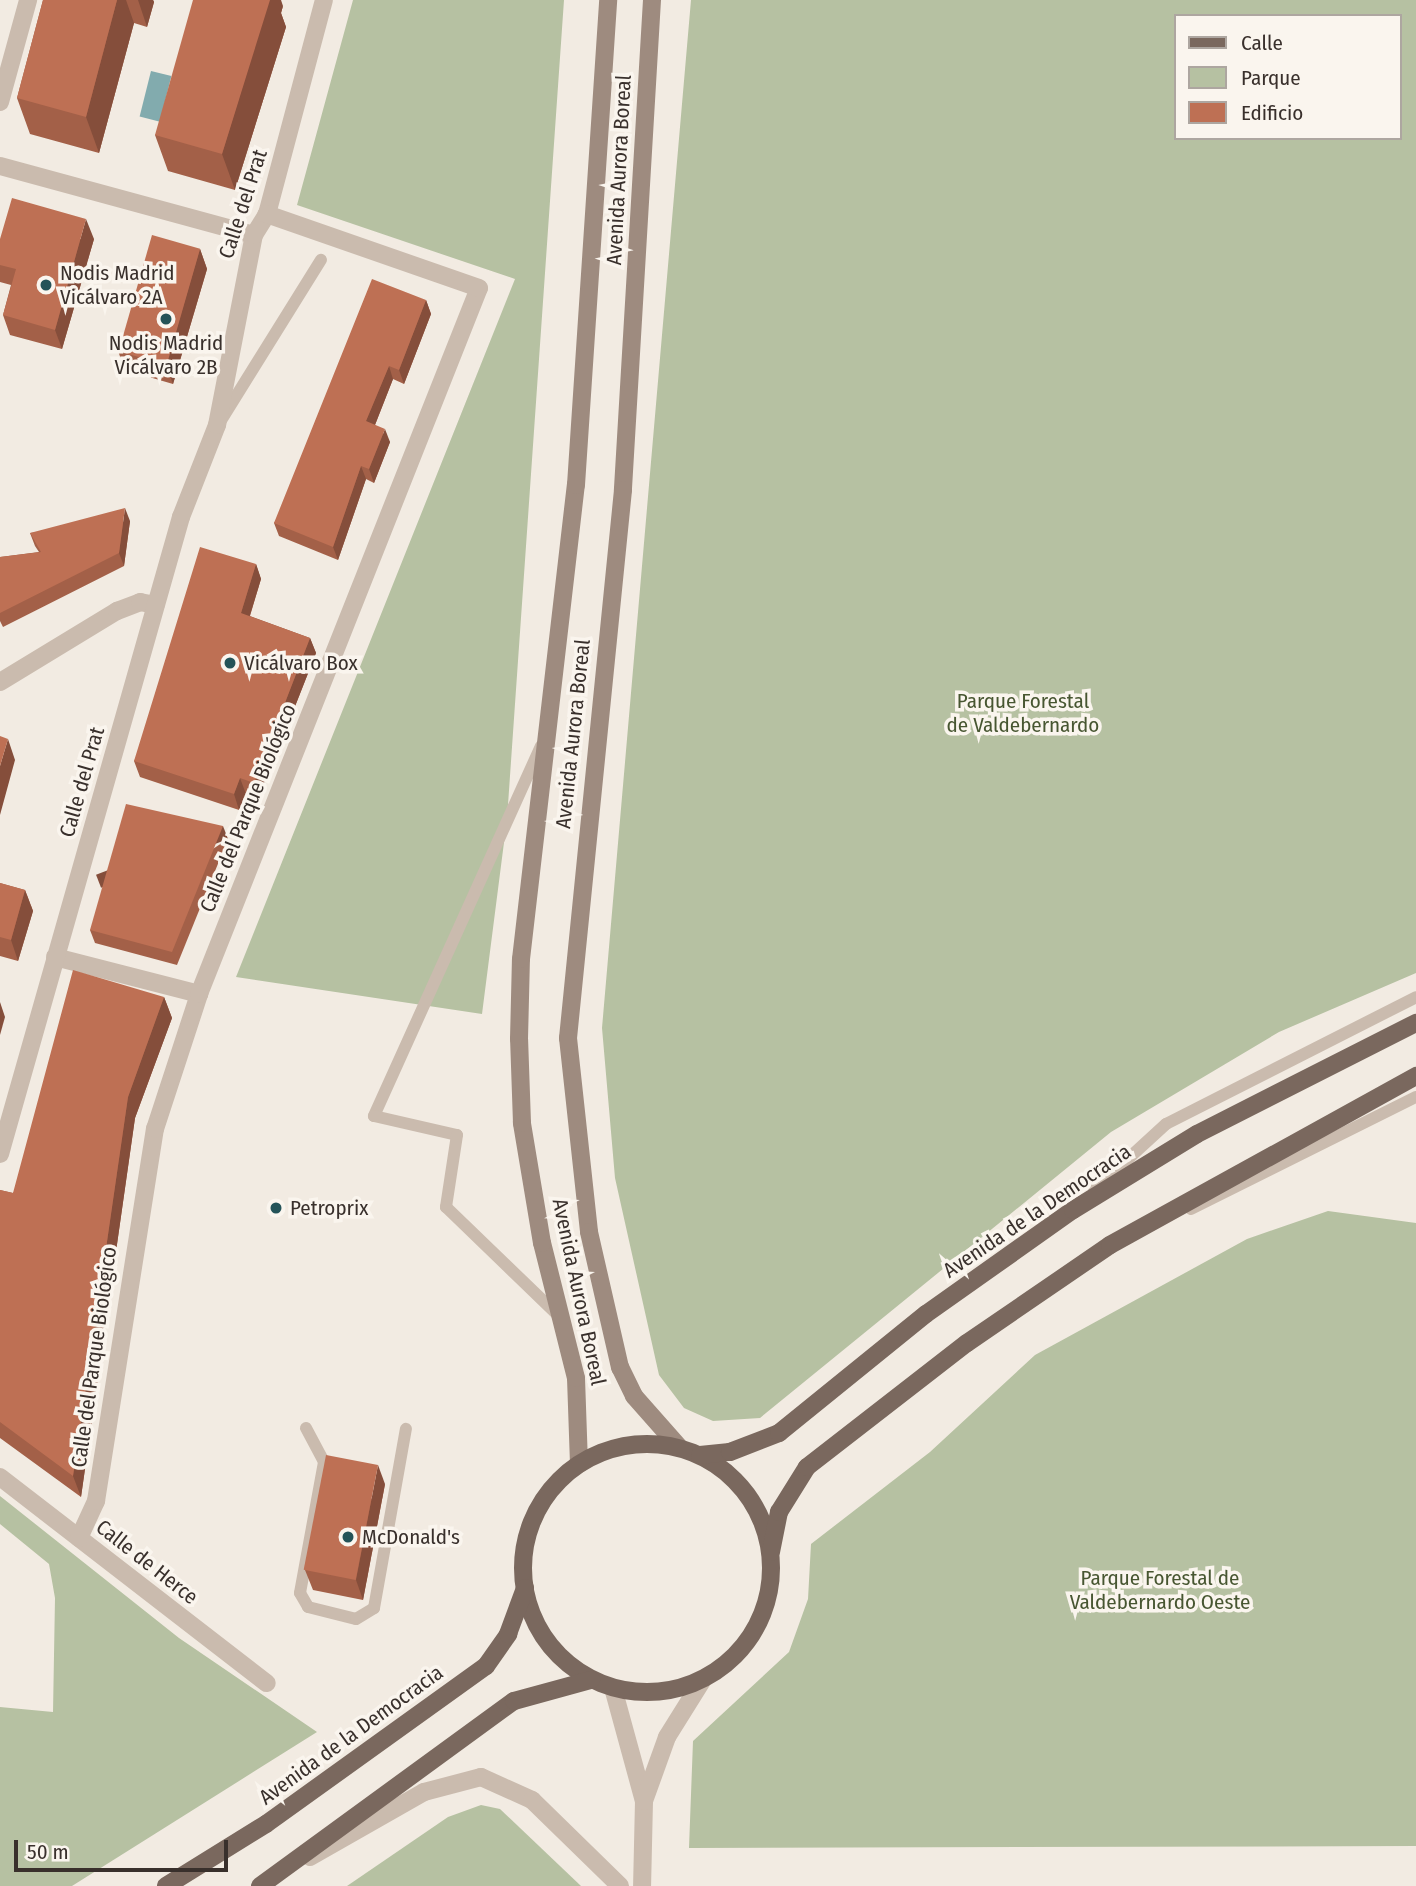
<!DOCTYPE html>
<meta charset="utf-8">
<style>
body{margin:0}
#map{position:relative;width:1416px;height:1886px;overflow:hidden;background:#f2ebe2;font-family:"Fira Sans Condensed",sans-serif}
div>[style]{position:absolute}
.green>*{inset:0;background:#b6c1a2}
.water>*{inset:0;background:#82abae;transform-origin:0 0}
.service>*{height:12px;margin:-6px;padding:0 6px;transform-origin:6px;border-radius:6px;background:#cabbae}
.minor>*{height:18px;margin:-9px;padding:0 9px;transform-origin:9px;border-radius:9px;background:#cabbae}
.secondary>*{height:18px;margin:-9px;padding:0 9px;transform-origin:9px;border-radius:9px;background:#9e8b7f}
.primary>*{height:18px;margin:-9px;padding:0 9px;transform-origin:9px;border-radius:9px;background:#7a685e}
.primary>.ring{margin:-9px;padding:0;box-sizing:content-box;background:none;border:18px solid #7a685e;border-radius:50%}
.wall>*{inset:0;background:#a36048}
.shaded-wall>*{inset:0;background:#854e3b;transform-origin:0 0}
.building>*{inset:0;background:#be7054;transform-origin:0 0}
.dots>*{width:19px;height:19px;translate:-50% -50%;box-sizing:border-box;border:4px solid #faf5ee;border-radius:50%}
span{translate:-50% -50%;white-space:nowrap;text-align:center;line-height:1.15;-webkit-text-stroke:7px #faf5ee;paint-order:stroke}
.street-label{font-size:21px;color:#39302c}
.poi-label{font-size:21px;color:#39302c}
.left{translate:0 -50%;text-align:left}
.park-label{font-size:21px;color:#475631}
.legend{position:absolute;left:1174px;top:14px;width:228px;height:126px;box-sizing:border-box;background:#faf5ee;border:2px solid #ada6a0;margin:0;padding:9px 12px;list-style:none;font-size:21px;color:#39302c}
.legend li{display:flex;align-items:center;gap:14px;height:35px}
.legend b{width:35px;border:2px solid #ada6a0}
.scale{position:absolute;left:14px;top:1840px;width:214px;height:32px;box-sizing:border-box;border:4px solid #39302c;border-top:0;padding-left:9px;font-size:21px;line-height:24px;white-space:nowrap;color:#39302c;-webkit-text-stroke:5px #faf5ee;paint-order:stroke}
</style>
<div id="map">
<div class="green">
<i style="clip-path:polygon(353px 0,564px 0,507px 819px,482px 1014px,236px 977px,515px 279px,297px 205px)"></i>
<i style="clip-path:polygon(evenodd,691px 0,1416px 0,1416px 973px,1279px 1032px,1111px 1132px,760px 1418px,713px 1421px,684px 1408px,659px 1375px,615px 1178px,602px 1028px,691px 0,1176px 16px,1400px 16px,1400px 138px,1176px 138px,1176px 16px)"></i>
<i style="clip-path:polygon(1328px 1211px,1416px 1223px,1416px 1846px,689px 1848px,693px 1741px,789px 1652px,808px 1599px,811px 1544px,930px 1452px,1035px 1355px,1247px 1239px)"></i>
<i style="clip-path:polygon(0 1496px,179px 1638px,317px 1732px,72px 1886px,0 1886px,0 1707px,53px 1712px,55px 1598px,49px 1564px,0 1524px)"></i>
<i style="clip-path:polygon(481px 1805px,500px 1809px,581px 1886px,347px 1886px,448px 1817px)"></i>
</div>
<div class="water">
<i style="left:151px;top:71px;width:21px;height:47px;rotate:14deg"></i>
</div>
<div class="service">
<i style="left:220px;top:422px;width:191px;rotate:-58.1deg"></i>
<i style="left:541px;top:746px;width:406px;rotate:114.3deg"></i>
<i style="left:374px;top:1116px;width:85px;rotate:12.9deg"></i>
<i style="left:457px;top:1135px;width:73px;rotate:98.7deg"></i>
<i style="left:446px;top:1207px;width:156px;rotate:44deg"></i>
<i style="left:1094px;top:1190px;width:98px;rotate:-42.5deg"></i>
<i style="left:1166px;top:1124px;width:280px;rotate:-26.9deg"></i>
<i style="left:1191px;top:1209px;width:251px;rotate:-26.5deg"></i>
<i style="left:306px;top:1428px;width:38px;rotate:62deg"></i>
<i style="left:324px;top:1462px;width:133px;rotate:100.4deg"></i>
<i style="left:300px;top:1593px;width:16px;rotate:60deg"></i>
<i style="left:308px;top:1607px;width:49px;rotate:14deg"></i>
<i style="left:356px;top:1619px;width:21px;rotate:-31deg"></i>
<i style="left:374px;top:1608px;width:182px;rotate:-79.9deg"></i>
</div>
<div class="minor">
<i style="left:0;top:102px;width:106px;rotate:-74.6deg"></i>
<i style="left:0;top:166px;width:263px;rotate:15.2deg"></i>
<i style="left:0;top:682px;width:137px;rotate:-31.3deg"></i>
<i style="left:117px;top:611px;width:25px;rotate:-21deg"></i>
<i style="left:140px;top:602px;width:16px;rotate:11deg"></i>
<i style="left:55px;top:957px;width:149px;rotate:14.4deg"></i>
<i style="left:0;top:1154px;width:662px;rotate:-74.14deg"></i>
<i style="left:181px;top:517px;width:99px;rotate:-68.6deg"></i>
<i style="left:217px;top:425px;width:194px;rotate:-79deg"></i>
<i style="left:254px;top:235px;width:25px;rotate:-58deg"></i>
<i style="left:267px;top:214px;width:221px;rotate:-75.1deg"></i>
<i style="left:0;top:1477px;width:337px;rotate:37.7deg"></i>
<i style="left:79px;top:1538px;width:41px;rotate:-65.3deg"></i>
<i style="left:96px;top:1501px;width:377px;rotate:-81deg"></i>
<i style="left:155px;top:1129px;width:142px;rotate:-71.9deg"></i>
<i style="left:199px;top:994px;width:759px;rotate:-68.37deg"></i>
<i style="left:479px;top:288px;width:225px;rotate:-160.8deg"></i>
<i style="left:613px;top:1688px;width:117px;rotate:74.7deg"></i>
<i style="left:644px;top:1801px;width:85px;rotate:91.3deg"></i>
<i style="left:644px;top:1801px;width:68px;rotate:-70.2deg"></i>
<i style="left:667px;top:1737px;width:66px;rotate:-58deg"></i>
<i style="left:310px;top:1857px;width:131px;rotate:-29.7deg"></i>
<i style="left:424px;top:1792px;width:59px;rotate:-14.7deg"></i>
<i style="left:481px;top:1777px;width:56px;rotate:24.3deg"></i>
<i style="left:532px;top:1800px;width:123px;rotate:44.3deg"></i>
</div>
<div class="secondary">
<i style="left:652px;top:0;width:491px;rotate:93.4deg"></i>
<i style="left:623px;top:490px;width:551px;rotate:95.73deg"></i>
<i style="left:568px;top:1038px;width:195px;rotate:83.8deg"></i>
<i style="left:589px;top:1232px;width:139px;rotate:77.1deg"></i>
<i style="left:620px;top:1367px;width:32px;rotate:64deg"></i>
<i style="left:634px;top:1396px;width:69px;rotate:48.5deg"></i>
<i style="left:579px;top:1464px;width:86px;rotate:-92deg"></i>
<i style="left:576px;top:1378px;width:139px;rotate:-104.1deg"></i>
<i style="left:542px;top:1243px;width:122px;rotate:-99.5deg"></i>
<i style="left:522px;top:1123px;width:84px;rotate:-92deg"></i>
<i style="left:519px;top:1039px;width:80px;rotate:-88.6deg"></i>
<i style="left:521px;top:959px;width:477px;rotate:-83.4deg"></i>
<i style="left:576px;top:485px;width:486px;rotate:-86.2deg"></i>
</div>
<div class="primary">
<i class="ring" style="left:523px;top:1444px;width:230px;height:230px"></i>
<i style="left:700px;top:1455px;width:30px;rotate:-6deg"></i>
<i style="left:730px;top:1452px;width:53px;rotate:-21.2deg"></i>
<i style="left:779px;top:1433px;width:189px;rotate:-39deg"></i>
<i style="left:926px;top:1314px;width:180px;rotate:-35.3deg"></i>
<i style="left:1073px;top:1210px;width:145px;rotate:-31.5deg"></i>
<i style="left:1197px;top:1134px;width:246px;rotate:-26.9deg"></i>
<i style="left:771px;top:1552px;width:41px;rotate:-78.7deg"></i>
<i style="left:779px;top:1512px;width:53px;rotate:-58.1deg"></i>
<i style="left:807px;top:1467px;width:202px;rotate:-37.8deg"></i>
<i style="left:967px;top:1343px;width:173px;rotate:-34.4deg"></i>
<i style="left:1110px;top:1245px;width:350px;rotate:-28.9deg"></i>
<i style="left:166px;top:1886px;width:118px;rotate:-31.8deg"></i>
<i style="left:266px;top:1824px;width:271px;rotate:-35.7deg"></i>
<i style="left:486px;top:1666px;width:39px;rotate:-55deg"></i>
<i style="left:508px;top:1634px;width:49px;rotate:-69.7deg"></i>
<i style="left:260px;top:1886px;width:314px;rotate:-36.1deg"></i>
<i style="left:514px;top:1701px;width:80px;rotate:-15.3deg"></i>
</div>
<div class="wall">
<i style="clip-path:polygon(43px 0,153px 0,154px 2px,147px 27px,134px 23px,99px 153px,30px 134px,17px 98px)"></i>
<i style="clip-path:polygon(283px 6px,281px 13px,286px 27px,235px 190px,168px 171px,155px 135px)"></i>
<i style="clip-path:polygon(0 239px,94px 239px,62px 349px,10px 335px,3px 315px,11px 285px,0 282px)"></i>
<i style="clip-path:polygon(200px 249px,207px 269px,173px 384px,125px 370px,118px 351px)"></i>
<i style="clip-path:polygon(426px 300px,431px 314px,404px 384px,393px 379px,375px 425px,390px 442px,374px 483px,366px 479px,338px 560px,279px 536px,274px 523px)"></i>
<i style="clip-path:polygon(130px 521px,124px 566px,3px 627px,0 621px,0 557px,39px 552px,35px 546px,30px 533px)"></i>
<i style="clip-path:polygon(256px 564px,261px 579px,250px 616px,310px 638px,316px 653px,259px 798px,246px 794px,239px 810px,140px 777px,134px 761px)"></i>
<i style="clip-path:polygon(228px 839px,177px 965px,95px 943px,90px 930px)"></i>
<i style="clip-path:polygon(0 883px,25px 890px,33px 911px,18px 961px,0 956px)"></i>
<i style="clip-path:polygon(164px 997px,172px 1018px,135px 1118px,81px 1497px,0 1438px,0 1190px,13px 1193px)"></i>
<i style="clip-path:polygon(385px 1484px,363px 1600px,313px 1590px,305px 1570px)"></i>
</div>
<div class="shaded-wall">
<i style="clip-path:polygon(117px 0,126px 0,134px 23px,99px 153px,86px 117px)"></i>
<i style="clip-path:polygon(138px 0,153px 0,154px 2px,147px 27px)"></i>
<i style="clip-path:polygon(269px 0,281px 0,283px 6px,281px 13px,286px 27px,235px 190px,222px 154px)"></i>
<i style="clip-path:polygon(86px 219px,94px 239px,62px 349px,55px 330px)"></i>
<i style="clip-path:polygon(200px 249px,207px 269px,173px 384px,166px 365px)"></i>
<i style="clip-path:polygon(426px 300px,431px 314px,404px 384px,399px 370px)"></i>
<i style="clip-path:polygon(389px 366px,393px 379px,371px 435px,366px 421px)"></i>
<i style="clip-path:polygon(385px 429px,390px 442px,374px 483px,369px 469px)"></i>
<i style="clip-path:polygon(361px 466px,366px 479px,338px 560px,333px 547px)"></i>
<i style="clip-path:polygon(125px 508px,130px 521px,124px 566px,119px 553px)"></i>
<i style="clip-path:polygon(256px 564px,261px 579px,246px 628px,241px 613px)"></i>
<i style="clip-path:polygon(310px 638px,316px 653px,259px 798px,254px 783px)"></i>
<i style="clip-path:polygon(8px 739px,15px 760px,0 815px,0 766px)"></i>
<i style="clip-path:polygon(240px 778px,246px 794px,239px 810px,234px 794px)"></i>
<i style="left:223px;top:826px;width:14px;height:136px;rotate:69deg"></i>
<i style="clip-path:polygon(25px 890px,33px 911px,18px 961px,11px 940px)"></i>
<i style="clip-path:polygon(164px 997px,172px 1018px,135px 1118px,81px 1497px,73px 1476px,128px 1097px)"></i>
<i style="clip-path:polygon(0 1002px,5px 1017px,0 1035px)"></i>
<i style="clip-path:polygon(378px 1465px,385px 1484px,363px 1600px,356px 1580px)"></i>
</div>
<div class="building">
<i style="clip-path:polygon(43px 0,117px 0,86px 117px,17px 98px)"></i>
<i style="clip-path:polygon(193px 0,270px 0,222px 154px,155px 135px)"></i>
<i style="clip-path:polygon(12px 198px,86px 219px,55px 330px,3px 315px,16px 269px,0 265px,0 239px)"></i>
<i style="left:152px;top:235px;width:50px;height:121px;rotate:16deg"></i>
<i style="clip-path:polygon(372px 279px,426px 300px,399px 370px,389px 366px,366px 421px,385px 429px,369px 469px,361px 466px,333px 547px,274px 523px)"></i>
<i style="clip-path:polygon(125px 508px,119px 553px,0 613px,0 557px,41px 552px,30px 533px)"></i>
<i style="clip-path:polygon(200px 547px,256px 564px,241px 613px,310px 638px,254px 783px,240px 778px,234px 794px,134px 761px)"></i>
<i style="clip-path:polygon(0 736px,8px 739px,0 766px)"></i>
<i style="clip-path:polygon(126px 804px,223px 826px,172px 952px,90px 930px)"></i>
<i style="clip-path:polygon(0 883px,25px 890px,11px 940px,0 937px)"></i>
<i style="clip-path:polygon(73px 970px,164px 997px,128px 1097px,73px 1476px,0 1422px,0 1190px,13px 1193px)"></i>
<i style="left:326px;top:1455px;width:53px;height:117px;rotate:11deg"></i>
</div>
<div class="dots">
<i style="left:46px;top:285px;background:#245358"></i>
<i style="left:166px;top:319px;background:#245358"></i>
<i style="left:230px;top:663px;background:#245358"></i>
<i style="left:276px;top:1208px;background:#245358"></i>
<i style="left:348px;top:1537px;background:#245358"></i>
</div>
<div class="street-label">
<span style="left:619px;top:170px;rotate:-87deg">Avenida Aurora Boreal</span>
<span style="left:243px;top:204px;rotate:-72deg">Calle del Prat</span>
<span style="left:573px;top:734px;rotate:-84deg">Avenida Aurora Boreal</span>
<span style="left:82px;top:782px;rotate:-74deg">Calle del Prat</span>
<span style="left:248px;top:808px;rotate:-68deg">Calle del Parque Biológico</span>
<span style="left:1037px;top:1211px;rotate:-34deg">Avenida de la Democracia</span>
<span style="left:579px;top:1292px;rotate:78deg">Avenida Aurora Boreal</span>
<span style="left:94px;top:1357px;rotate:-82deg">Calle del Parque Biológico</span>
<span style="left:147px;top:1562px;rotate:38deg">Calle de Herce</span>
<span style="left:351px;top:1735px;rotate:-36deg">Avenida de la Democracia</span>
</div>
<div class="poi-label">
<span class="left" style="left:60px;top:285px">Nodis Madrid<br>Vicálvaro 2A</span>
<span style="left:166px;top:355px">Nodis Madrid<br>Vicálvaro 2B</span>
<span class="left" style="left:244px;top:663px">Vicálvaro Box</span>
<span class="left" style="left:290px;top:1208px">Petroprix</span>
<span class="left" style="left:362px;top:1537px">McDonald's</span>
</div>
<div class="park-label">
<span style="left:1023px;top:713px">Parque Forestal<br>de Valdebernardo</span>
<span style="left:1160px;top:1590px">Parque Forestal de<br>Valdebernardo Oeste</span>
</div>
<ul class="legend">
<li><b style="height:9px;background:#7a685e"></b>Calle</li>
<li><b style="height:19px;background:#b6c1a2"></b>Parque</li>
<li><b style="height:19px;background:#be7054"></b>Edificio</li>
</ul>
<div class="scale">50 m</div>
</div>
